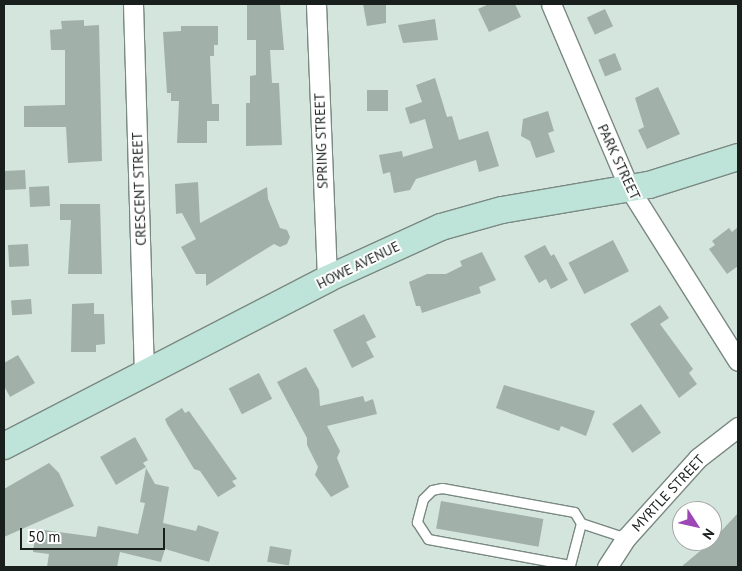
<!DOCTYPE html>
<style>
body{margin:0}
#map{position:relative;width:742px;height:571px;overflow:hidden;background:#d4e5dd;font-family:"PT Sans",sans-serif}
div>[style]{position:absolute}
.building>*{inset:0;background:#a1b1aa;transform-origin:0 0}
.roads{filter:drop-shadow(1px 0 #7a8982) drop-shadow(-1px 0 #7a8982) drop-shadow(0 1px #7a8982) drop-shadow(0 -1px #7a8982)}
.lane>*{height:9px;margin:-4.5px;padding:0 4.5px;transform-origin:4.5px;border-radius:4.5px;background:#fff}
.street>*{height:19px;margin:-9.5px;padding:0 9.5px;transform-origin:9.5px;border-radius:9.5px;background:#fff}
.secondary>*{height:26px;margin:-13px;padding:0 13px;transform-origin:13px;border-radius:13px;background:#bee4d9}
span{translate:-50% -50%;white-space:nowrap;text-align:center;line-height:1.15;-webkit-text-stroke:4px #fff;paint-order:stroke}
.street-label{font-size:14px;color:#191f1c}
.frame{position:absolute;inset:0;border:5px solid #191f1c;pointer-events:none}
.north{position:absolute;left:672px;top:501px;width:50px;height:50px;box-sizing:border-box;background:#fff;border:1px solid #a3a5a4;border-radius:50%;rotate:125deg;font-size:14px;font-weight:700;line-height:20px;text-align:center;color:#191f1c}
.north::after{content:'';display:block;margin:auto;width:18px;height:22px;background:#9c47b5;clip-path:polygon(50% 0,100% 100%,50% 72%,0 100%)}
.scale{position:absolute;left:20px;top:528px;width:145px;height:22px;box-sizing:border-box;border:2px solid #191f1c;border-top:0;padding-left:6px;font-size:15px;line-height:18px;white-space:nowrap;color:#191f1c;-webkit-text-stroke:4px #fff;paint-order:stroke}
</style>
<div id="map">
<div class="building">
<i style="clip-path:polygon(247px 4px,280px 4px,284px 50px,270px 50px,272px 83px,279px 83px,282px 145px,246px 146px,246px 103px,250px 103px,250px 76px,256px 75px,256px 40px,247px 40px)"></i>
<i style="clip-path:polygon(363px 4px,386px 4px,386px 23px,367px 26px)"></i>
<i style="clip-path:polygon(489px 4px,515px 4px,521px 17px,489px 32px,478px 9px)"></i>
<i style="left:605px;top:9px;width:19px;height:20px;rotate:65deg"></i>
<i style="clip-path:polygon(435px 19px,438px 40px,403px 43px,398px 25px)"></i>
<i style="clip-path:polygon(84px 20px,84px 26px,99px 25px,102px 161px,68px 163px,66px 127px,24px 127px,24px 106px,65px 105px,65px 50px,51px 50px,50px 30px,62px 29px,61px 21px)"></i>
<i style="clip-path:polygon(181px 26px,218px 26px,218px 45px,214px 45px,214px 56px,210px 56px,212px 104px,219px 104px,219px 121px,207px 121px,207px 143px,177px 143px,179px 101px,171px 101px,171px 93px,167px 93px,163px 32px,181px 31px)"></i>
<i style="left:615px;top:53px;width:18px;height:18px;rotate:68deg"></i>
<i style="clip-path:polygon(435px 78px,447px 117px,452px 116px,459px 140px,488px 131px,499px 166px,479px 172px,476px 160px,416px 179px,410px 190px,394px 193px,390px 172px,383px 174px,379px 155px,402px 151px,403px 157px,433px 148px,425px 119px,410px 124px,405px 108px,422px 102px,416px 85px)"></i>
<i style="clip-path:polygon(658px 87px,680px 134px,647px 149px,638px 130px,644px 127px,635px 98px)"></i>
<i style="left:367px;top:90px;width:21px;height:21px"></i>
<i style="clip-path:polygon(548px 111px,554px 131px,548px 133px,555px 152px,536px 158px,530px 141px,521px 136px,523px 119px)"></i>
<i style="left:25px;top:170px;width:19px;height:21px;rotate:87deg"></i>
<i style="clip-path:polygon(198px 182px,200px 223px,267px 187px,268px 199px,280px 228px,287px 230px,290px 237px,287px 244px,280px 247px,274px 244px,206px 286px,206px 274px,196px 274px,181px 247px,196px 239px,182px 213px,176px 214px,175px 184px)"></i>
<i style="left:49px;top:186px;width:20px;height:20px;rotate:87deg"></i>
<i style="clip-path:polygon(60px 204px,100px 204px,102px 274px,68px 274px,71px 220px,60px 220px)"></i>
<i style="clip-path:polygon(738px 227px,738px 266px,727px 274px,709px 249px,715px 245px,712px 241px,729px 228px,732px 232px)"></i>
<i style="left:613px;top:240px;width:35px;height:50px;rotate:63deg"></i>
<i style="left:28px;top:244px;width:22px;height:20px;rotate:87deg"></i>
<i style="clip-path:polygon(545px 245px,551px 256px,554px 254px,568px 280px,551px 289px,546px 279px,539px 283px,524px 256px)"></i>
<i style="clip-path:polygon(482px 252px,496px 280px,479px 287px,481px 293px,422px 313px,420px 306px,416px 306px,409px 282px,427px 274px,446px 274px,462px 266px,460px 261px)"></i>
<i style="left:31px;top:299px;width:15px;height:20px;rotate:86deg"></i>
<i style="clip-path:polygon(94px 303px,94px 314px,104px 314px,105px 344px,96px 345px,96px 352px,71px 352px,72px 304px)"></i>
<i style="clip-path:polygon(660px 305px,669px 318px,660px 324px,693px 369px,689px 373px,697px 384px,679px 398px,630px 324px)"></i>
<i style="clip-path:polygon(364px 314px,376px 337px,366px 342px,374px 357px,352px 368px,333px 330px)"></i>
<i style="clip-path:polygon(18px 355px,35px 383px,10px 397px,4px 386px,4px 363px)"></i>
<i style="clip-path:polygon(306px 367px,319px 390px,320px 406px,363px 396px,365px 402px,373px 399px,377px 414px,327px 426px,340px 451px,337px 458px,349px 487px,331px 497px,315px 475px,318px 467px,307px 445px,307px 438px,277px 382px)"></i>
<i style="left:259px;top:373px;width:29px;height:34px;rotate:63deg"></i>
<i style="clip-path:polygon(504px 385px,595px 411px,586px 436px,561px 426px,559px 431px,496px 408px)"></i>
<i style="left:641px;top:404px;width:35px;height:35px;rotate:55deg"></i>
<i style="clip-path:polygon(182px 408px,185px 413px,189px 411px,237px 479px,232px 481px,236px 486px,218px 497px,200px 471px,194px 469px,167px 424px,165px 419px)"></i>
<i style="clip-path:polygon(135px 437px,148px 460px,143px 463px,146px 467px,116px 485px,100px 457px)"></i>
<i style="clip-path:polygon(49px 463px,59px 473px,74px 506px,4px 537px,4px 489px)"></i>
<i style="clip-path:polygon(146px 468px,155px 484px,169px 487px,163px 523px,196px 531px,198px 525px,219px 532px,209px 562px,165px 549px,161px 562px,120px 552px,117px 567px,47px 567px,49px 554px,33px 552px,36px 529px,96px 537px,98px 526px,138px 534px,145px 503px,140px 502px)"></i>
<i style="left:441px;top:501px;width:104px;height:28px;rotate:10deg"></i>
<i style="clip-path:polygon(738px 513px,738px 567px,681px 567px,712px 541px)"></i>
<i style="left:270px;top:546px;width:22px;height:16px;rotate:10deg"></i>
</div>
<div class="roads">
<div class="lane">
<i style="left:581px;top:523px;width:13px;rotate:-122deg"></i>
<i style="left:574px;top:512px;width:134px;rotate:-169.7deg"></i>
<i style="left:442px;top:488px;width:10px;rotate:169deg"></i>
<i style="left:432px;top:490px;width:13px;rotate:135deg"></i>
<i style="left:423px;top:499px;width:24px;rotate:105deg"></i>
<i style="left:417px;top:522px;width:20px;rotate:57deg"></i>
<i style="left:428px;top:539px;width:144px;rotate:10.4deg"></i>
<i style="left:570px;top:565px;width:43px;rotate:-75.3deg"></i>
<i style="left:581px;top:523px;width:47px;rotate:18.4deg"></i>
</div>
<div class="street">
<i style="left:133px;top:4px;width:371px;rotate:88.3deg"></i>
<i style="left:316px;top:4px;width:275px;rotate:87.7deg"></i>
<i style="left:551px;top:4px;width:200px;rotate:67deg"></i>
<i style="left:629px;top:188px;width:204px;rotate:57.8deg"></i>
<i style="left:607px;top:567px;width:35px;rotate:-57deg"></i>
<i style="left:626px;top:538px;width:108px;rotate:-48deg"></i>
<i style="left:698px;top:458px;width:51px;rotate:-37.8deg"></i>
</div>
<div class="secondary">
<i style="left:4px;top:446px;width:364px;rotate:-27.3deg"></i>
<i style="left:327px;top:279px;width:125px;rotate:-24.5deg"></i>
<i style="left:441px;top:227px;width:63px;rotate:-15.6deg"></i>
<i style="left:502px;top:210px;width:149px;rotate:-9.7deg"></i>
<i style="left:649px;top:185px;width:93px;rotate:-17.5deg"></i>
</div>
</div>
<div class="street-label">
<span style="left:321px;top:141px;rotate:-92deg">SPRING STREET</span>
<span style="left:619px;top:162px;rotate:65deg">PARK STREET</span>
<span style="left:139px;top:189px;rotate:-92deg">CRESCENT STREET</span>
<span style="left:358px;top:265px;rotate:-26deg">HOWE AVENUE</span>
<span style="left:668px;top:493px;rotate:-47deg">MYRTLE STREET</span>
</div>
<div class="frame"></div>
<div class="north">N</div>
<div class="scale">50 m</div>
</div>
